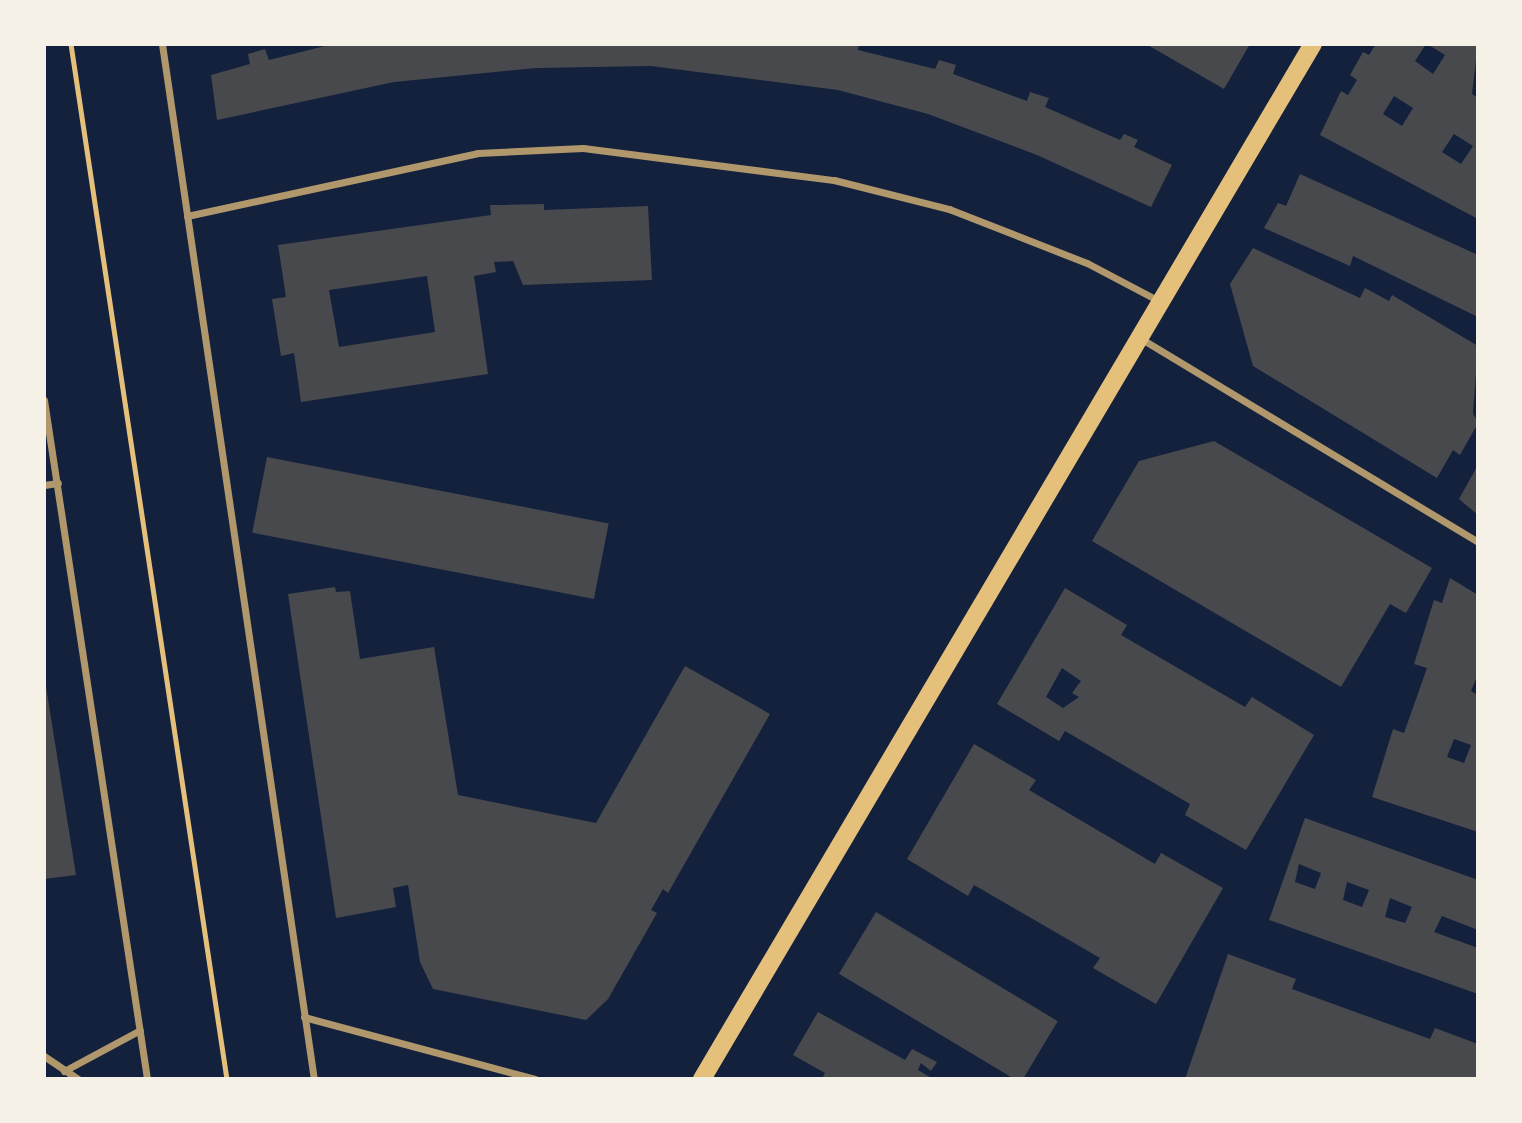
<!DOCTYPE html>
<style>
body{margin:0}
#map{position:relative;width:1522px;height:1123px;overflow:hidden;background:#14213d;font-family:"Crimson Pro",serif}
div>[style]{position:absolute}
.building>*{inset:0;background:#48494c;transform-origin:0 0}
.path>*{height:4.5px;margin:-2.25px;padding:0 2.25px;transform-origin:2.25px;border-radius:2.25px;background:#e5c07b}
.minor>*{height:7px;margin:-3.5px;padding:0 3.5px;transform-origin:3.5px;border-radius:3.5px;background:#b1986c}
.primary>*{height:18px;margin:-9px;padding:0 9px;transform-origin:9px;border-radius:9px;background:#e5c07b}
span{translate:-50% -50%;white-space:nowrap;text-align:center;line-height:1.15;-webkit-text-stroke:7px #f6f1e7;paint-order:stroke}
.frame{position:absolute;inset:0;border:46px solid #f6f1e7;pointer-events:none}
</style>
<div id="map">
<div class="building">
<i style="clip-path:polygon(333px 44px,859px 44px,858px 50px,935px 69px,939px 60px,956px 65px,953px 74px,1027px 101px,1030px 92px,1049px 98px,1045px 107px,1120px 140px,1124px 134px,1138px 140px,1134px 147px,1172px 165px,1151px 207px,1037px 155px,928px 114px,838px 90px,651px 66px,536px 68px,394px 82px,217px 120px,211px 75px,250px 64px,248px 54px,265px 49px,269px 60px)"></i>
<i style="clip-path:polygon(1146px 44px,1250px 44px,1224px 89px)"></i>
<i style="clip-path:polygon(evenodd,1376px 44px,1426px 44px,1415px 61px,1433px 74px,1445px 55px,1427px 44px,1478px 44px,1472px 94px,1478px 98px,1478px 219px,1320px 135px,1341px 91px,1348px 95px,1357px 80px,1350px 75px,1363px 52px,1369px 55px,1376px 44px,1394px 96px,1413px 108px,1402px 126px,1383px 114px,1394px 96px,1376px 44px,1454px 134px,1473px 146px,1461px 164px,1442px 152px,1454px 134px)"></i>
<i style="clip-path:polygon(1300px 174px,1478px 255px,1478px 317px,1353px 256px,1350px 266px,1264px 228px,1278px 203px,1286px 206px)"></i>
<i style="clip-path:polygon(evenodd,544px 204px,544px 210px,648px 206px,652px 280px,523px 285px,513px 261px,494px 262px,496px 272px,474px 276px,488px 374px,301px 402px,294px 353px,281px 356px,272px 299px,286px 297px,278px 245px,491px 215px,490px 205px,544px 204px,427px 276px,435px 332px,339px 347px,329px 290px,427px 276px)"></i>
<i style="clip-path:polygon(1253px 248px,1360px 298px,1365px 288px,1389px 301px,1392px 295px,1478px 346px,1473px 413px,1478px 423px,1460px 455px,1453px 450px,1437px 478px,1253px 366px,1230px 284px)"></i>
<i style="clip-path:polygon(1214px 441px,1432px 568px,1406px 613px,1390px 604px,1341px 687px,1092px 541px,1139px 461px)"></i>
<i style="left:267px;top:457px;width:348px;height:77px;rotate:11deg"></i>
<i style="clip-path:polygon(1478px 465px,1478px 515px,1459px 499px)"></i>
<i style="clip-path:polygon(evenodd,1450px 578px,1478px 595px,1478px 674px,1471px 691px,1478px 695px,1478px 832px,1372px 797px,1393px 729px,1404px 733px,1427px 668px,1414px 664px,1434px 600px,1442px 603px,1450px 578px,1454px 739px,1471px 745px,1464px 763px,1447px 757px,1454px 739px)"></i>
<i style="clip-path:polygon(335px 587px,336px 592px,350px 591px,360px 659px,434px 647px,458px 795px,596px 823px,685px 666px,770px 714px,668px 893px,663px 889px,651px 910px,657px 913px,608px 999px,586px 1020px,433px 989px,420px 962px,408px 885px,393px 888px,396px 907px,336px 918px,288px 594px)"></i>
<i style="clip-path:polygon(evenodd,1065px 588px,1127px 625px,1121px 635px,1245px 707px,1252px 697px,1314px 735px,1246px 850px,1185px 815px,1190px 804px,1065px 731px,1059px 741px,997px 704px,1065px 588px,1062px 668px,1081px 681px,1072px 693px,1079px 697px,1063px 708px,1046px 697px,1062px 668px)"></i>
<i style="clip-path:polygon(44px 674px,76px 875px,44px 879px)"></i>
<i style="clip-path:polygon(974px 744px,1036px 780px,1029px 790px,1155px 864px,1161px 853px,1223px 888px,1156px 1004px,1093px 968px,1100px 958px,974px 885px,968px 896px,907px 859px)"></i>
<i style="clip-path:polygon(evenodd,1305px 818px,1478px 880px,1478px 930px,1442px 916px,1434px 932px,1478px 948px,1478px 994px,1269px 920px,1305px 818px,1299px 864px,1321px 873px,1315px 889px,1295px 882px,1299px 864px,1305px 818px,1347px 882px,1369px 890px,1362px 907px,1343px 900px,1347px 882px,1305px 818px,1390px 898px,1412px 907px,1405px 923px,1385px 917px,1390px 898px)"></i>
<i style="left:876px;top:912px;width:212px;height:72px;rotate:31deg"></i>
<i style="clip-path:polygon(1228px 954px,1296px 979px,1292px 989px,1430px 1039px,1435px 1028px,1478px 1044px,1478px 1079px,1185px 1079px)"></i>
<i style="clip-path:polygon(818px 1012px,905px 1060px,912px 1049px,937px 1062px,931px 1071px,921px 1063px,918px 1070px,933px 1079px,822px 1079px,825px 1073px,793px 1055px)"></i>
</div>
<div class="path">
<i style="left:71px;top:44px;width:1047px;rotate:81.43deg"></i>
</div>
<div class="minor">
<i style="left:162px;top:44px;width:1046px;rotate:81.65deg"></i>
<i style="left:187px;top:216px;width:298px;rotate:-12.2deg"></i>
<i style="left:478px;top:153px;width:105px;rotate:-2.7deg"></i>
<i style="left:583px;top:148px;width:253px;rotate:7.3deg"></i>
<i style="left:834px;top:180px;width:119px;rotate:14.2deg"></i>
<i style="left:949px;top:209px;width:148px;rotate:21.4deg"></i>
<i style="left:1087px;top:263px;width:81px;rotate:27.8deg"></i>
<i style="left:1140px;top:338px;width:395px;rotate:31.1deg"></i>
<i style="left:44px;top:400px;width:687px;rotate:81.37deg"></i>
<i style="left:44px;top:485px;width:14px;rotate:-8deg"></i>
<i style="left:304px;top:1017px;width:239px;rotate:15deg"></i>
<i style="left:44px;top:1056px;width:41px;rotate:34.1deg"></i>
<i style="left:64px;top:1071px;width:86px;rotate:-28.3deg"></i>
</div>
<div class="primary">
<i style="left:702px;top:1079px;width:1202px;rotate:-59.45deg"></i>
</div>
<div class="frame"></div>
</div>
